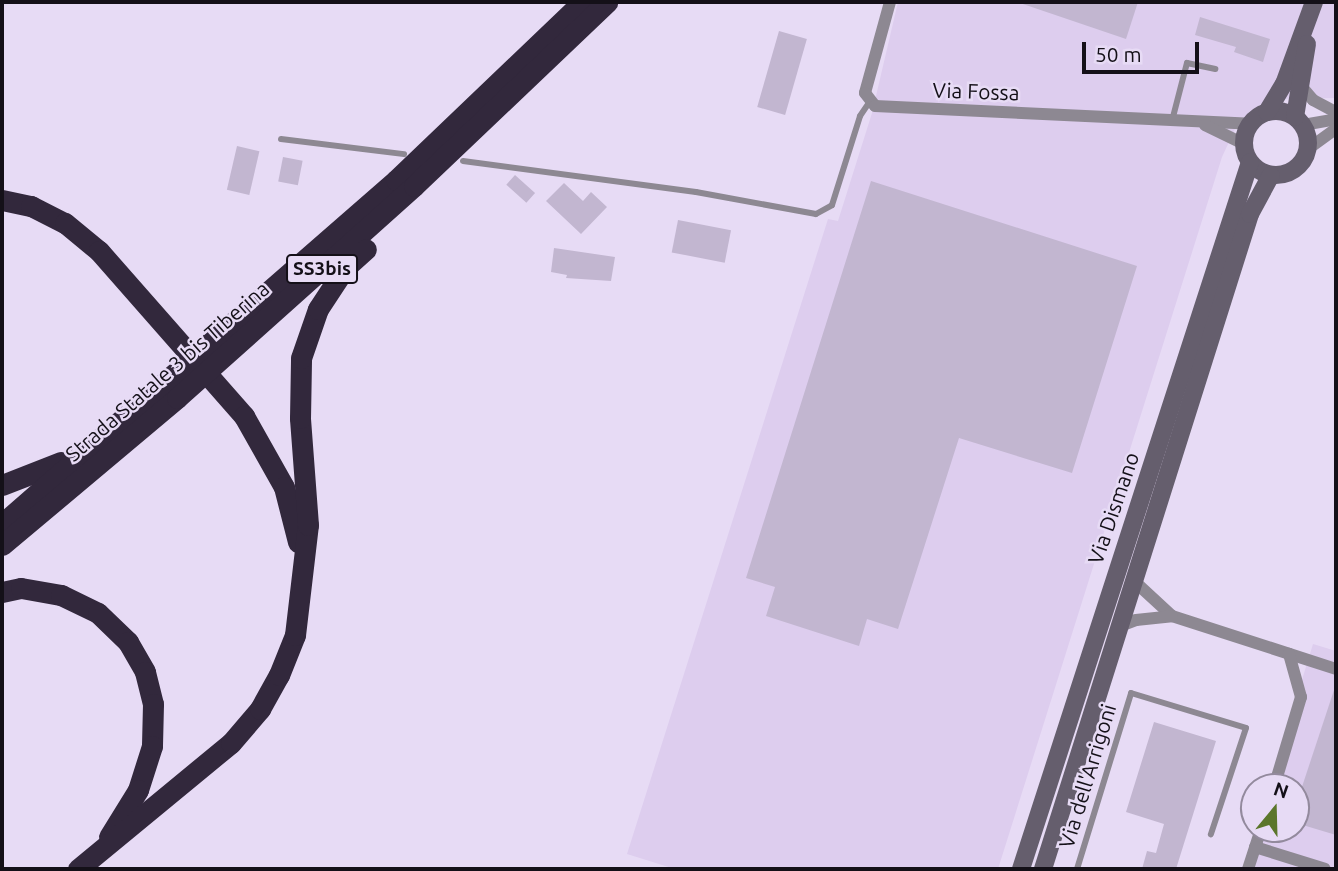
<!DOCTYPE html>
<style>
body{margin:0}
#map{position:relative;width:1338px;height:871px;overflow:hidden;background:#e7dbf5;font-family:Ubuntu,sans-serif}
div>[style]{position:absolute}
.built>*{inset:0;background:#ddcdee}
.building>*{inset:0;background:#c2b6d0;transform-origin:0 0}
.lane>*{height:6px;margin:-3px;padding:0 3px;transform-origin:3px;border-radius:3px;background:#8d8892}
.street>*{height:12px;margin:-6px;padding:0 6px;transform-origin:6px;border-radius:6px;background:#8d8892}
.secondary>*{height:18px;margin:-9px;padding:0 9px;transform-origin:9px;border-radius:9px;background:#655e6d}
.secondary>.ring{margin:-9px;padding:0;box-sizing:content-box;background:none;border:18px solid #655e6d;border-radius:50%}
.highway>*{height:21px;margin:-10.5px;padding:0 10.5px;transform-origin:10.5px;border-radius:10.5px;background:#32283c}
span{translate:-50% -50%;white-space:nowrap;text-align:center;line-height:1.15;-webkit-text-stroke:5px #e7dbf5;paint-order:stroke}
.shield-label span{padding:2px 5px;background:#e7dbf5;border:2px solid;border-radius:5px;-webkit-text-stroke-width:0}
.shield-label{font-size:19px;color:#141018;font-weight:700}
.street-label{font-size:21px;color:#141018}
.frame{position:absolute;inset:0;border:4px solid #141018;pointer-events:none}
.north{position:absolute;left:1240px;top:773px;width:70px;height:70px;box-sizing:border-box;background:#e7dbf5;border:2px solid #938a9d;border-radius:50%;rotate:19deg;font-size:19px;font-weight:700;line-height:28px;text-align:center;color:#141018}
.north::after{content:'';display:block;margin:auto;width:24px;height:32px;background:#5b762b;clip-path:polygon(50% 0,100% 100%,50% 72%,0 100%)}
.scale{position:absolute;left:1082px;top:42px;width:117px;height:32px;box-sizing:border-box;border:4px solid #141018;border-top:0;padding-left:9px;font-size:21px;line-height:24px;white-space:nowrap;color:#141018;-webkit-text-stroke:5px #e7dbf5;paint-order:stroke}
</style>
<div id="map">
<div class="built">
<i style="clip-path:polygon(898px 2px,1336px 2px,1336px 98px,1269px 99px,1250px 111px,1235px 129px,1222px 157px,998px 869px,675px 869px,627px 854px,828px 219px,838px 221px,872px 113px)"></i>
<i style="clip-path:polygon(1313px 644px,1336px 651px,1336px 869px,1243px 869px,1256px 829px,1296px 829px,1296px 787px,1269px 787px)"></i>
</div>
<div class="building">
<i style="clip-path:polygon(1017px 2px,1138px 2px,1126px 39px)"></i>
<i style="clip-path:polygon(1200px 17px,1270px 39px,1263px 62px,1234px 52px,1236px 47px,1195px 35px)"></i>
<i style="left:779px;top:31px;width:29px;height:79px;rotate:16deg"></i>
<i style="left:237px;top:146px;width:23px;height:45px;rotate:13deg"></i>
<i style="left:283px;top:157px;width:20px;height:25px;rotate:11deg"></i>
<i style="left:515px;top:175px;width:27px;height:13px;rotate:42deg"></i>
<i style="clip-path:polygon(871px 181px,1137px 266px,1072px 473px,959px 438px,898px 629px,867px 619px,859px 646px,766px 616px,775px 587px,746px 578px)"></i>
<i style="clip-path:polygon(564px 183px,583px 201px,591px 192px,607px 207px,581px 234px,546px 201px)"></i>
<i style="left:678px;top:220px;width:54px;height:33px;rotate:11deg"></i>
<i style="clip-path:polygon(554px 248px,615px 257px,611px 281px,566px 278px,567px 275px,551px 272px)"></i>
<i style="clip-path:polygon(1334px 690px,1336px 691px,1336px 835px,1296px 823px,1296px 805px)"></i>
<i style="clip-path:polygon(1154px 722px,1216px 741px,1176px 869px,1142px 869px,1147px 851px,1156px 853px,1164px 824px,1126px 812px)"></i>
</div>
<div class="lane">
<i style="left:1173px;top:117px;width:56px;rotate:-75.5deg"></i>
<i style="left:1187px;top:63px;width:29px;rotate:12deg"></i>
<i style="left:281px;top:139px;width:124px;rotate:7deg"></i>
<i style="left:463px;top:161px;width:235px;rotate:7.6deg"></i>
<i style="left:696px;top:192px;width:122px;rotate:10.4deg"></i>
<i style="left:816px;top:214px;width:18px;rotate:-29deg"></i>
<i style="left:832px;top:205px;width:93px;rotate:-72.5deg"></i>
<i style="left:860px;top:116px;width:18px;rotate:-56deg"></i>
<i style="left:1077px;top:869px;width:184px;rotate:-72.9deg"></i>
<i style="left:1131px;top:693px;width:120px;rotate:16.9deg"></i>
<i style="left:1246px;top:728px;width:112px;rotate:108.3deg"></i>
</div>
<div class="street">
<i style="left:890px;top:2px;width:94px;rotate:105.4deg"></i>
<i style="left:865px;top:93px;width:16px;rotate:52deg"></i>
<i style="left:875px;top:106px;width:376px;rotate:2.7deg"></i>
<i style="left:1301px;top:86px;width:18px;rotate:49deg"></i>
<i style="left:1313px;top:100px;width:26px;rotate:28deg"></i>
<i style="left:1205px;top:125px;width:43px;rotate:26deg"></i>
<i style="left:1303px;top:125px;width:34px;rotate:-10deg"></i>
<i style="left:1308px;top:149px;width:34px;rotate:-36deg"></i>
<i style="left:1133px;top:580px;width:53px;rotate:42.7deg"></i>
<i style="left:1172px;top:616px;width:172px;rotate:17.9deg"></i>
<i style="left:1118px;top:627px;width:19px;rotate:-21deg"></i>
<i style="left:1136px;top:620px;width:36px;rotate:-6deg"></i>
<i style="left:1274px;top:787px;width:94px;rotate:-73.3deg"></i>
<i style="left:1301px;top:697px;width:45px;rotate:-105.6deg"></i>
<i style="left:1255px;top:847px;width:73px;rotate:17.4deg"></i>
<i style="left:1248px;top:869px;width:42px;rotate:-72deg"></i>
</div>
<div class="secondary">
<i class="ring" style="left:1244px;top:111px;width:46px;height:46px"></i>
<i style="left:1267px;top:112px;width:33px;rotate:-59deg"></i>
<i style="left:1284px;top:84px;width:87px;rotate:-69.9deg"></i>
<i style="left:1295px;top:117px;width:74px;rotate:-80.7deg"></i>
<i style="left:1021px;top:869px;width:743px;rotate:-72.05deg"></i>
<i style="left:1043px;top:869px;width:687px;rotate:-72.46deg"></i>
<i style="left:1250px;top:214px;width:44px;rotate:-61.7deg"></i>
</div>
<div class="highway">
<i style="left:2px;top:200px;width:30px;rotate:12deg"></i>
<i style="left:31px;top:206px;width:38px;rotate:27deg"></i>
<i style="left:65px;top:223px;width:44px;rotate:39.5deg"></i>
<i style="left:99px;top:251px;width:220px;rotate:48.7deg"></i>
<i style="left:244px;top:416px;width:81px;rotate:60.6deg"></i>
<i style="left:284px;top:487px;width:57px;rotate:75.7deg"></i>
<i style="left:2px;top:485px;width:63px;rotate:-21.3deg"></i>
<i style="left:2px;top:524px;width:523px;rotate:-41.12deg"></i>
<i style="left:396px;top:180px;width:257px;rotate:-43.7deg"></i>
<i style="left:2px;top:545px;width:229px;rotate:-40deg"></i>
<i style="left:177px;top:398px;width:318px;rotate:-41.8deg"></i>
<i style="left:414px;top:186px;width:267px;rotate:-43.6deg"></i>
<i style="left:2px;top:592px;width:19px;rotate:-12deg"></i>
<i style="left:21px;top:588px;width:41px;rotate:9.9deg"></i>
<i style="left:61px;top:595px;width:41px;rotate:25.9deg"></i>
<i style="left:98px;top:613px;width:42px;rotate:44deg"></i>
<i style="left:128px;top:642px;width:34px;rotate:60deg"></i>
<i style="left:145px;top:672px;width:33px;rotate:76deg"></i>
<i style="left:153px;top:704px;width:42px;rotate:91.4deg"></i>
<i style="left:152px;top:746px;width:46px;rotate:107.7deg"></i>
<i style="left:138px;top:790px;width:55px;rotate:121.7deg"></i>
<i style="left:78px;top:869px;width:198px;rotate:-39.5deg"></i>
<i style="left:231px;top:743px;width:45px;rotate:-49.5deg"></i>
<i style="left:260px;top:709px;width:39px;rotate:-61deg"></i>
<i style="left:279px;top:675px;width:43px;rotate:-68.2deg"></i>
<i style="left:295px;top:635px;width:111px;rotate:-83.3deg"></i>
<i style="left:308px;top:525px;width:107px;rotate:-94.3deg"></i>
<i style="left:300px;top:418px;width:60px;rotate:-89deg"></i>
<i style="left:301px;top:358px;width:52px;rotate:-70.9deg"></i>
<i style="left:318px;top:309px;width:49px;rotate:-56.6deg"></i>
<i style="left:345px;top:268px;width:28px;rotate:-42deg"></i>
</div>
<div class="shield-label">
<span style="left:322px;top:269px">SS3bis</span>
</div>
<div class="street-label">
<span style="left:976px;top:91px;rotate:2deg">Via Fossa</span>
<span style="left:167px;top:371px;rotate:-41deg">Strada Statale 3 bis Tiberina</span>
<span style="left:1113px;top:508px;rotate:-71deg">Via Dismano</span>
<span style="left:1087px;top:776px;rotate:-73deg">Via dell'Arrigoni</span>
</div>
<div class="frame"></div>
<div class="north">N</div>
<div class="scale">50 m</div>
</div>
